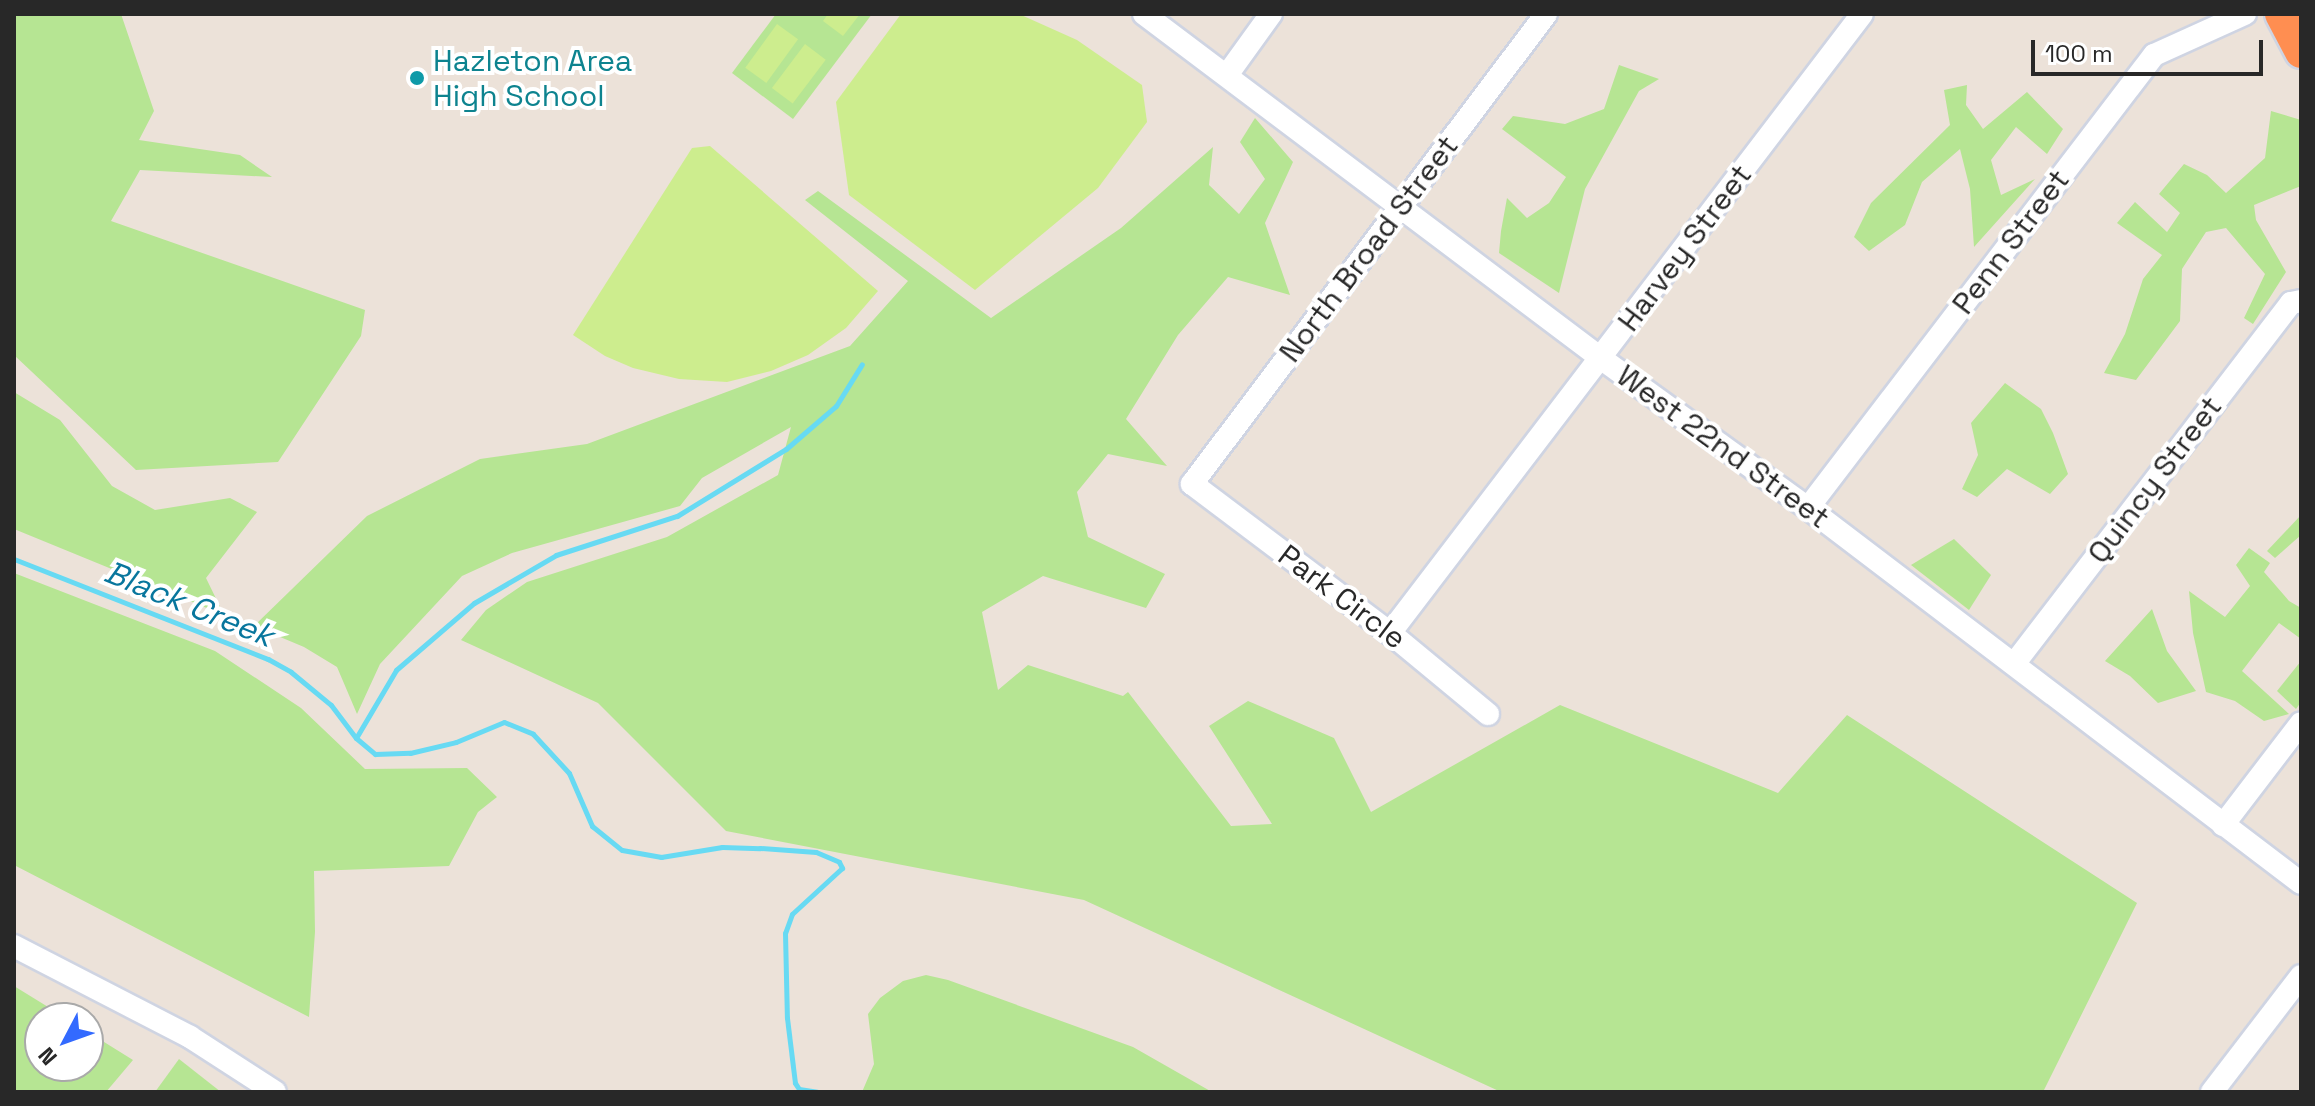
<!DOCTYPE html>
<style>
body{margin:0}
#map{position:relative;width:2315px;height:1106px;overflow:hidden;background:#ece2d9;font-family:"Space Grotesk",sans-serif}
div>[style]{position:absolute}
.green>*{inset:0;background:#b6e593}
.pitch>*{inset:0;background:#cded8e;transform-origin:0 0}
.stream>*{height:5px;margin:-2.5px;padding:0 2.5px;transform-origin:2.5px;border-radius:2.5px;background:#67daf3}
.roads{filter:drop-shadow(2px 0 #cfd4e2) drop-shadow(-2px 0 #cfd4e2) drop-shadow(0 2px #cfd4e2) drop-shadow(0 -2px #cfd4e2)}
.minor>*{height:22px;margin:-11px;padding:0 11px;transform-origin:11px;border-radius:11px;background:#fff}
.highway>*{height:32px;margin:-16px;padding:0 16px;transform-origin:16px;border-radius:16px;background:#ff8e51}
.dots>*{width:22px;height:22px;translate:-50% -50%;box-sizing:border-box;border:4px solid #fff;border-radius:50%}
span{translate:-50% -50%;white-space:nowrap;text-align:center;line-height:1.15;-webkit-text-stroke:8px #fff;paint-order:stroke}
.culture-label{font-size:30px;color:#0d838f}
.left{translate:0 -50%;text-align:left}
.street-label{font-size:30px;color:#282828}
.water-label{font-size:32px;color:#08769d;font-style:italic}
.frame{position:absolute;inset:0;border:16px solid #282828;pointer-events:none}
.north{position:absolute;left:24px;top:1002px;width:80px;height:80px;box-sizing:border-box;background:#fff;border:2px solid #a9a9a9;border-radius:50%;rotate:229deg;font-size:22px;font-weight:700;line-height:32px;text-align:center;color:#282828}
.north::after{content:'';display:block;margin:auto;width:28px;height:36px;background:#336aff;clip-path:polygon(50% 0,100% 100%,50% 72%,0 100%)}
.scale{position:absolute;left:2031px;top:40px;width:232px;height:36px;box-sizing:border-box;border:4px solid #282828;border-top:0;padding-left:10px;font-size:24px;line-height:28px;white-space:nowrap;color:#282828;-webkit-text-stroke:6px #fff;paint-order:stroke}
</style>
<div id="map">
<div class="green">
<i style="clip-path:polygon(14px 14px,121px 14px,154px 111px,139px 140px,240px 155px,272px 177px,140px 170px,111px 221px,365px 310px,361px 336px,278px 462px,136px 470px,14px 355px)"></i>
<i style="clip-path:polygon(776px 14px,872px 14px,793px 119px,732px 73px)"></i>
<i style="clip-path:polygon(1619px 65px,1659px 79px,1639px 91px,1585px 189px,1559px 293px,1499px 253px,1501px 231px,1507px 198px,1527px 218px,1549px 203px,1566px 177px,1502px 129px,1513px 116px,1565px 124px,1604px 109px)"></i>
<i style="clip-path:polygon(1967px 85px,1966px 105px,1983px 129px,2027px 92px,2063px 129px,2047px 154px,2016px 127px,1991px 160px,2001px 195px,2035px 179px,1974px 247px,1970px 189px,1960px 149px,1922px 182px,1905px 225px,1869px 251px,1854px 237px,1871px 203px,1950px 125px,1944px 90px)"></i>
<i style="clip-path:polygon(2271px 111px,2301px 120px,2301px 186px,2254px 205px,2256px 220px,2286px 272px,2253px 324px,2244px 318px,2265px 274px,2226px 228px,2206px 232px,2182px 269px,2180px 321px,2136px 380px,2104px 373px,2125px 334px,2143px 279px,2162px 255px,2117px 223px,2135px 202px,2167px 232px,2180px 213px,2159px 194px,2184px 164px,2207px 175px,2226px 193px,2265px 158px)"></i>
<i style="clip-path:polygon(1255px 118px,1293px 162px,1265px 223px,1290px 295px,1228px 277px,1178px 335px,1126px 419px,1167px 466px,1108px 454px,1077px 492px,1088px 537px,1165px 574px,1146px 608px,1043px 576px,982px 612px,998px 690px,1028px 665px,1123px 696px,1128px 692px,1231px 826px,1272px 824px,1209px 726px,1248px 701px,1334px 738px,1371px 812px,1560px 705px,1778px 793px,1847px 715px,2137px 903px,2043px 1092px,1501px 1092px,1084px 900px,726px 831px,598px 703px,461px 640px,486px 610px,527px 582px,667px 537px,778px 475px,791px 427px,702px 478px,680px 506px,512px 553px,462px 576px,380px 664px,357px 714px,337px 667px,304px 647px,254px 626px,367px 516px,480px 459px,587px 444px,850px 346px,908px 281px,805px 200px,818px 191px,991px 318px,1121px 228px,1213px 147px,1209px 185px,1239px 214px,1265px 179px,1240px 142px)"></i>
<i style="clip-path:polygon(2005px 383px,2041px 409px,2053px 433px,2068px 474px,2050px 494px,2007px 469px,1977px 497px,1962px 489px,1978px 455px,1971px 423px)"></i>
<i style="clip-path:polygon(14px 392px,60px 420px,112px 486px,155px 510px,230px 498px,257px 512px,206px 578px,224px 615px,14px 529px)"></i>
<i style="clip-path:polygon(2301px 515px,2301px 535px,2275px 558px,2267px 551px)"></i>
<i style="clip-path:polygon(1954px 539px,1991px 575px,1969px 610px,1911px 565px)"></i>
<i style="clip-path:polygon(2249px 548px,2270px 563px,2264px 572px,2289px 601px,2301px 608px,2301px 639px,2279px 623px,2242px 671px,2289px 714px,2264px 721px,2235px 701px,2206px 692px,2193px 633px,2189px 591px,2225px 617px,2250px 586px,2236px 565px)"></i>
<i style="clip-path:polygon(14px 573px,215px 651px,301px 708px,365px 769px,467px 768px,497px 797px,478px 812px,449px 866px,314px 871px,315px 932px,309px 1017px,14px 865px)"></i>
<i style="clip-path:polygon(2152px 609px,2167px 651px,2196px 691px,2158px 703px,2130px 676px,2105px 661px)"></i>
<i style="clip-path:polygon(2301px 661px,2301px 702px,2296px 709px,2277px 691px)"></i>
<i style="clip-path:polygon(926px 975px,948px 980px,1133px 1047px,1212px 1092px,862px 1092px,874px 1064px,868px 1014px,880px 998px,903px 981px)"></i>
<i style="clip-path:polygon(14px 986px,66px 1018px,40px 1018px,40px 1066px,88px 1066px,88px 1032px,133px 1060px,106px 1092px,14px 1092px)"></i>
<i style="clip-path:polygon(179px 1059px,221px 1092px,155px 1092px)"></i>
</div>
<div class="pitch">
<i style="clip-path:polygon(828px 14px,860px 14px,843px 36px,823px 21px)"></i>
<i style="clip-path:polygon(901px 14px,1019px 14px,1077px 40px,1142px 85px,1147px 122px,1098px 188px,975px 290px,849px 195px,836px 102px)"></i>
<i style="left:777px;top:24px;width:26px;height:54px;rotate:36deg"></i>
<i style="left:805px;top:44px;width:26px;height:55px;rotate:37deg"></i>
<i style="clip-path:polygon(710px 146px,878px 291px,846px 328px,808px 355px,771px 371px,727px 382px,679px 379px,633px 368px,605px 356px,573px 335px,692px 148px)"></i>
</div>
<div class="stream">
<i style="left:14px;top:559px;width:273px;rotate:21.5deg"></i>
<i style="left:268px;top:659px;width:26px;rotate:29deg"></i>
<i style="left:291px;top:672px;width:52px;rotate:39.5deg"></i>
<i style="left:331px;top:705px;width:41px;rotate:52.9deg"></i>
<i style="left:356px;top:738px;width:25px;rotate:40deg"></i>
<i style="left:375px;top:754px;width:35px;rotate:-2deg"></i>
<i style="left:410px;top:753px;width:47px;rotate:-13.4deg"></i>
<i style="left:456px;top:742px;width:52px;rotate:-22.6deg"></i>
<i style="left:504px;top:722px;width:31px;rotate:22deg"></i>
<i style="left:533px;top:734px;width:53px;rotate:47.3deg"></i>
<i style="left:569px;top:773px;width:58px;rotate:66.5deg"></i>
<i style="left:592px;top:826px;width:38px;rotate:39deg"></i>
<i style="left:622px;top:850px;width:40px;rotate:10deg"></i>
<i style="left:661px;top:857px;width:62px;rotate:-9.3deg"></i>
<i style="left:722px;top:847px;width:38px;rotate:2deg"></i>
<i style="left:760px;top:848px;width:56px;rotate:4.1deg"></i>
<i style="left:816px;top:852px;width:25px;rotate:23deg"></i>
<i style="left:839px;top:862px;width:7px;rotate:63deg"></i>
<i style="left:842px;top:868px;width:68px;rotate:137.4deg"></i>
<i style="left:792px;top:914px;width:20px;rotate:110deg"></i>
<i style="left:785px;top:933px;width:85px;rotate:88.7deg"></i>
<i style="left:787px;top:1018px;width:65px;rotate:83deg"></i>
<i style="left:795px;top:1083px;width:7px;rotate:56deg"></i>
<i style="left:799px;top:1089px;width:18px;rotate:9deg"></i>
<i style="left:356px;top:738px;width:79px;rotate:-59.5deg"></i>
<i style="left:396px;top:670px;width:103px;rotate:-40.7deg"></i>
<i style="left:474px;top:603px;width:95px;rotate:-30.3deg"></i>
<i style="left:556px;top:555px;width:127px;rotate:-17.9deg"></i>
<i style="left:677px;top:516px;width:128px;rotate:-31.6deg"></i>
<i style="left:786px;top:449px;width:66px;rotate:-40.7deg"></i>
<i style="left:836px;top:406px;width:49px;rotate:-58.2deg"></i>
</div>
<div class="roads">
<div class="minor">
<i style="left:1144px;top:14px;width:573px;rotate:36.99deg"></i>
<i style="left:1602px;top:359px;width:254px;rotate:35.9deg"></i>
<i style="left:1808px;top:508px;width:619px;rotate:37.26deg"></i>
<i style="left:1227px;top:75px;width:75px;rotate:-54.2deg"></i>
<i style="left:1808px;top:508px;width:570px;rotate:-52.63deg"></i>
<i style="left:2154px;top:55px;width:100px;rotate:-24.3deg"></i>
<i style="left:1390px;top:633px;width:778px;rotate:-52.67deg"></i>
<i style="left:2014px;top:664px;width:455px;rotate:-52.5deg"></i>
<i style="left:2291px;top:303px;width:10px;rotate:-11deg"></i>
<i style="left:1488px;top:714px;width:127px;rotate:-140.4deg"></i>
<i style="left:1390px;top:633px;width:248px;rotate:-143deg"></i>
<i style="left:1192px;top:484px;width:588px;rotate:-53.01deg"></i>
<i style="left:2223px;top:825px;width:128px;rotate:-52.6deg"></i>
<i style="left:14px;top:946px;width:198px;rotate:27.3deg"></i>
<i style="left:190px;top:1037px;width:101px;rotate:32.9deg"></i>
<i style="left:2212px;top:1092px;width:146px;rotate:-52.5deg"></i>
</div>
<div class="highway">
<i style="left:2281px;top:14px;width:43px;rotate:62.2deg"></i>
</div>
</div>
<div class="dots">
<i style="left:417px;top:78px;background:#0f9aa8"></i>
</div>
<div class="culture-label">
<span class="left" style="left:433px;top:78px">Hazleton Area<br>High School</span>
</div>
<div class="street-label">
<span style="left:2011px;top:242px;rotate:-53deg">Penn Street</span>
<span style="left:1685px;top:248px;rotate:-53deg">Harvey Street</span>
<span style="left:1369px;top:249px;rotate:-53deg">North Broad Street</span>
<span style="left:1723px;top:447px;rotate:36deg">West 22nd Street</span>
<span style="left:2155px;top:480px;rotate:-53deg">Quincy Street</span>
<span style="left:1342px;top:597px;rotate:37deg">Park Circle</span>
</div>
<div class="water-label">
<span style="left:189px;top:604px;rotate:22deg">Black Creek</span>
</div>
<div class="frame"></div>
<div class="north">N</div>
<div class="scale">100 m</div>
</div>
